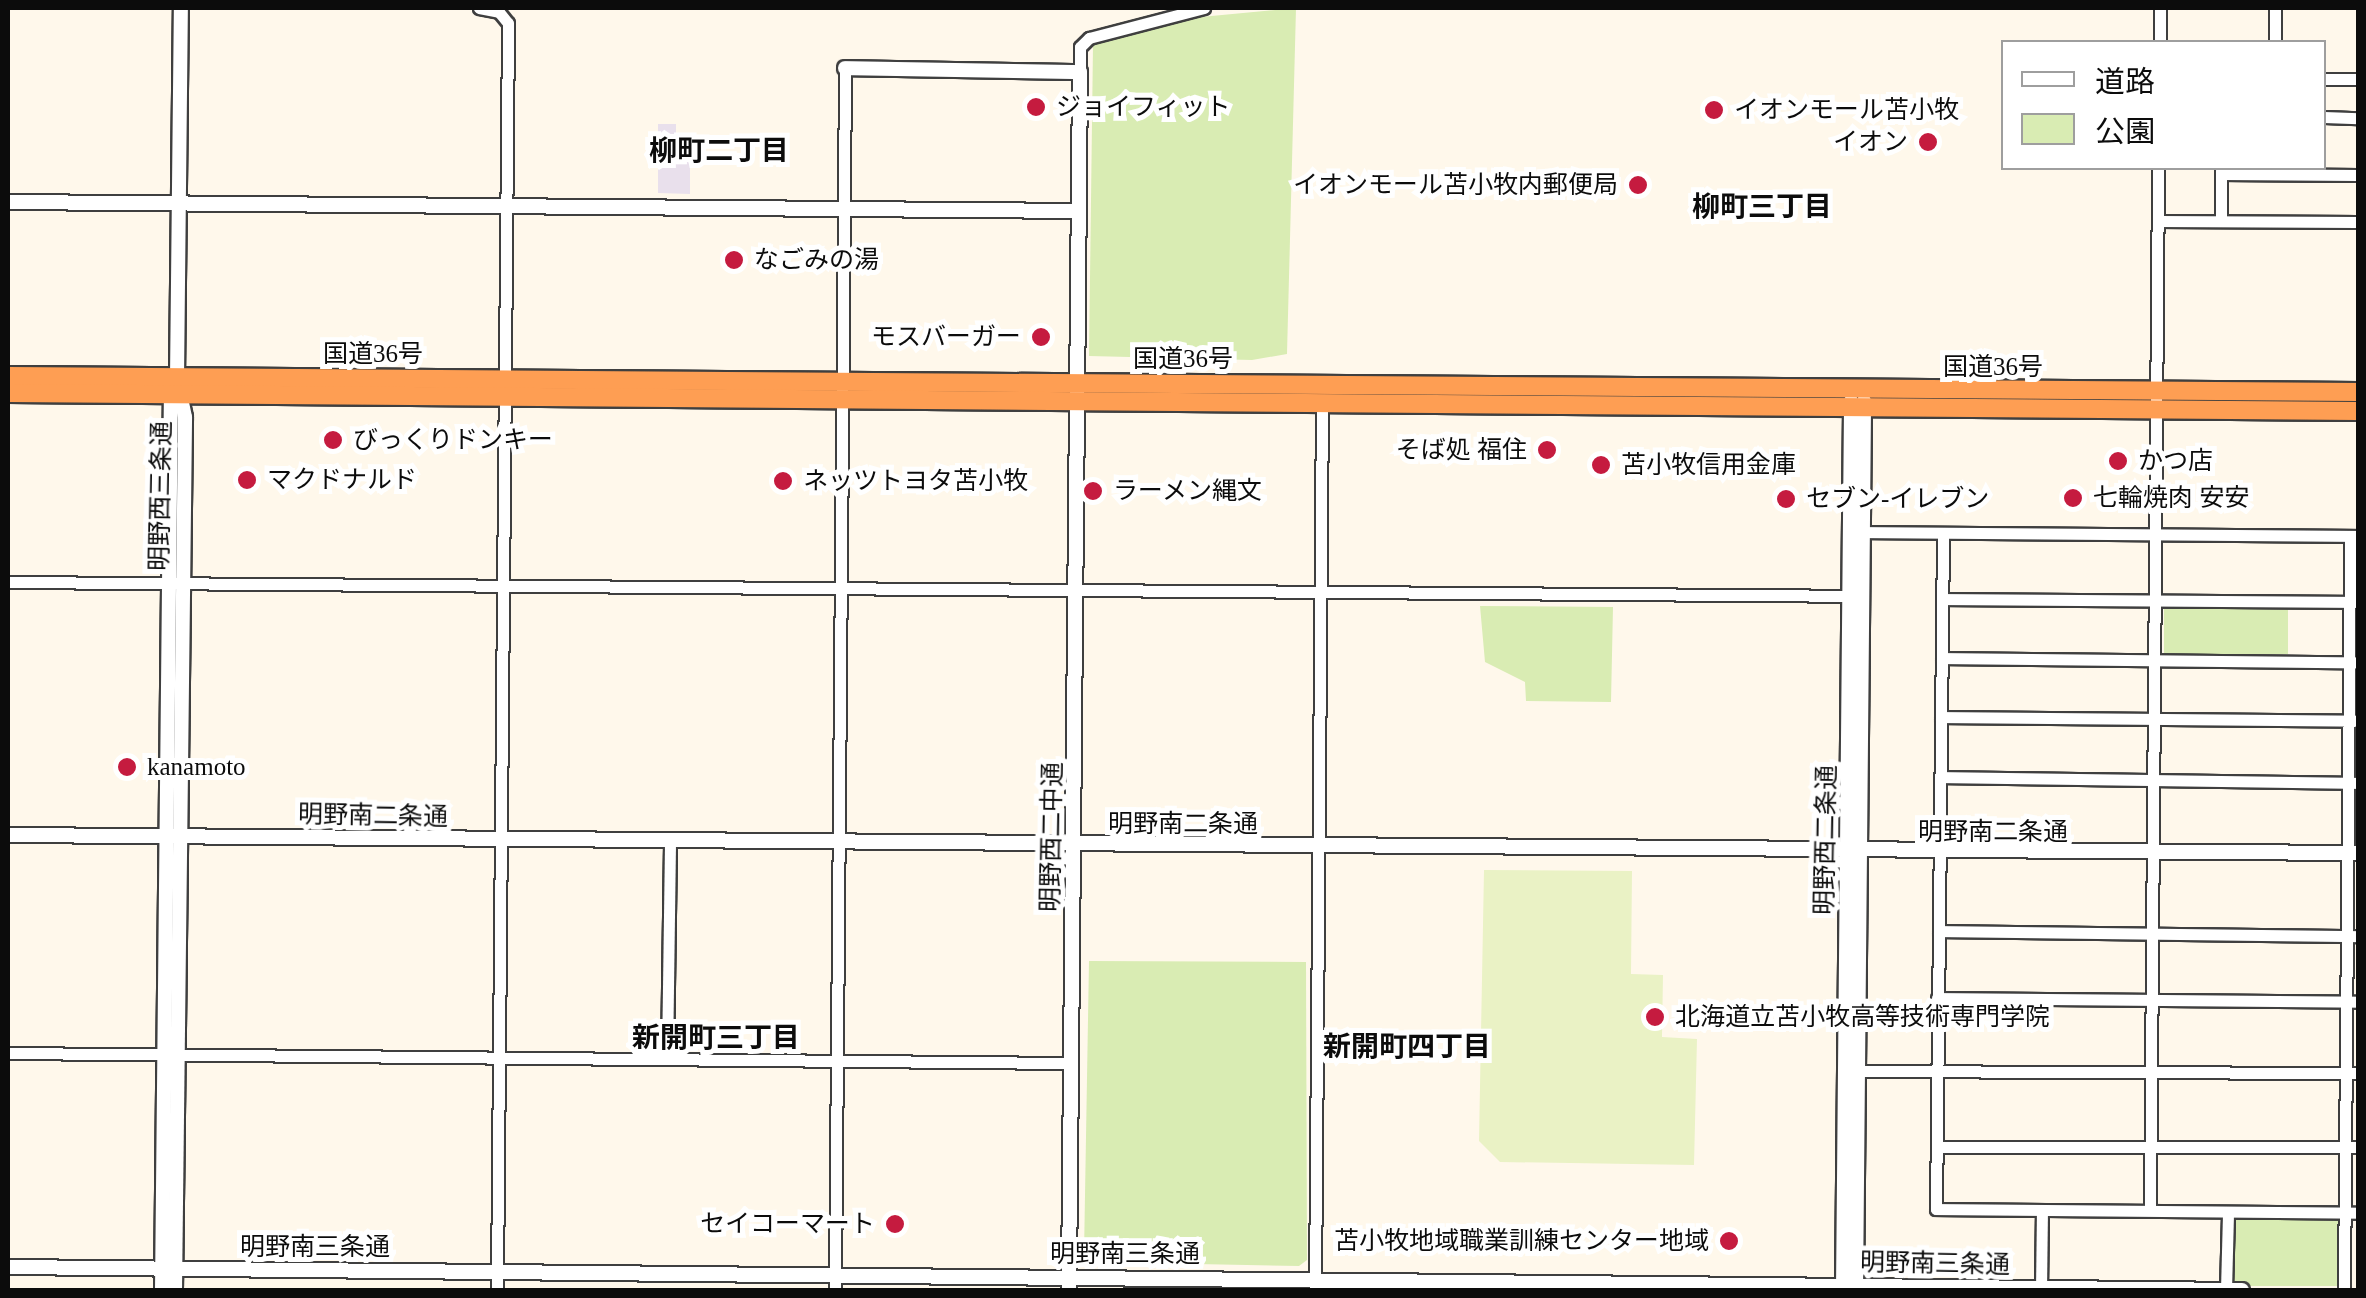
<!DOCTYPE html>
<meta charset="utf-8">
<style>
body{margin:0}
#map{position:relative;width:2366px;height:1298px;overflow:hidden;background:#fff8eb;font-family:"Times New Roman","Noto Sans JP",serif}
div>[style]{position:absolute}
.industrial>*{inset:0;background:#e9e0ec}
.green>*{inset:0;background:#d9ecb3;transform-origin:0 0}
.pitch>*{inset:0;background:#eaf2c5}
.roads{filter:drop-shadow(2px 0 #3f3f3f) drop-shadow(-2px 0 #3f3f3f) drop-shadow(0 2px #3f3f3f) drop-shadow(0 -2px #3f3f3f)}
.minor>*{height:11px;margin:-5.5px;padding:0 5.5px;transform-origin:5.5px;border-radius:5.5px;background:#fff}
.tertiary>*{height:14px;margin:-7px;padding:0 7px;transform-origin:7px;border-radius:7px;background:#fff}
.trunk>*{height:18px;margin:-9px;padding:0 9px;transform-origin:9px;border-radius:9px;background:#fe9e53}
.dots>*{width:28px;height:28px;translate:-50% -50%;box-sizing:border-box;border:5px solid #fff;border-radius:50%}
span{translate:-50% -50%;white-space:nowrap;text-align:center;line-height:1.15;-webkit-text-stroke:10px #fff;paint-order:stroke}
.poi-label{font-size:25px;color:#0c0c0c}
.left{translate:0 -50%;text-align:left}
.right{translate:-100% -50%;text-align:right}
.street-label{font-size:25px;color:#0c0c0c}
.neighbourhood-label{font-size:28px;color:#0c0c0c;font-weight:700}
.frame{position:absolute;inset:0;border:10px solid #0c0c0c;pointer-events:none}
.legend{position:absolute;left:2001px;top:40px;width:325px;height:130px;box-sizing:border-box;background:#fff;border:2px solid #9e9e9e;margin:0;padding:12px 18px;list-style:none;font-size:30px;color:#0c0c0c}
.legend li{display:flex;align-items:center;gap:20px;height:50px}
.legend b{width:50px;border:2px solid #9e9e9e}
</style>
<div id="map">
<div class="industrial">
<i style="clip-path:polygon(658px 124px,676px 124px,676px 136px,690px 136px,690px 194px,658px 193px)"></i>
</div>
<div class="green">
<i style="clip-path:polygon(1296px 8px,1287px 354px,1252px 360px,1089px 356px,1093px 45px,1201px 17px)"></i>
<i style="clip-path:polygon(1480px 606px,1613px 607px,1611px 702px,1526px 701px,1525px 682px,1485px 662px)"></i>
<i style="left:2164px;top:609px;width:124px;height:45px"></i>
<i style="clip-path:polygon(1089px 961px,1306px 962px,1307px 1260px,1299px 1266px,1094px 1262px,1084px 1254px)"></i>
<i style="left:2230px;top:1216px;width:108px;height:70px"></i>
</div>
<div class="pitch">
<i style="clip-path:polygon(1484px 870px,1632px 871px,1631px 974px,1663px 975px,1662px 1037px,1697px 1039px,1694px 1165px,1500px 1162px,1479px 1141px)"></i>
</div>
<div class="roads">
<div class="minor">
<i style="left:479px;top:8px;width:20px;rotate:11deg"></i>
<i style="left:499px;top:12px;width:14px;rotate:51deg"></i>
<i style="left:508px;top:23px;width:1267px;rotate:90.5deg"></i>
<i style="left:2160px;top:42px;width:34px;rotate:-90deg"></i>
<i style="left:2275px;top:42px;width:34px;rotate:-90deg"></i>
<i style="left:1080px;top:72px;width:25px;rotate:-90deg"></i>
<i style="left:1080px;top:47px;width:13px;rotate:-45deg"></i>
<i style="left:1089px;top:38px;width:119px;rotate:-14.6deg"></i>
<i style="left:2324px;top:79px;width:34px"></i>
<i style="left:2324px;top:117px;width:34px;rotate:2deg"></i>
<i style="left:2221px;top:170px;width:51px;rotate:90deg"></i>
<i style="left:2221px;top:174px;width:137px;rotate:0.4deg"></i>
<i style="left:2158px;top:221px;width:200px;rotate:0.3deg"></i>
<i style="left:1858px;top:532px;width:500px;rotate:0.46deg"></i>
<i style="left:1943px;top:533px;width:676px;rotate:90.59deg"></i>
<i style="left:1936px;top:1209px;width:422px;rotate:0.5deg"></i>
<i style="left:8px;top:582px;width:1847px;rotate:0.43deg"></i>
<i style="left:1942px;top:599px;width:416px;rotate:0.4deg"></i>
<i style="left:1942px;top:658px;width:416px;rotate:0.6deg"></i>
<i style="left:1941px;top:717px;width:417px;rotate:0.5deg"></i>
<i style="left:1941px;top:777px;width:417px;rotate:0.8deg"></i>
<i style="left:1939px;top:931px;width:419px;rotate:0.7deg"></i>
<i style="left:1937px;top:998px;width:421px;rotate:0.5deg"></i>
<i style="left:8px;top:1053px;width:1064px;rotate:0.54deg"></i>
<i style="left:667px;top:1059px;width:219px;rotate:-89.2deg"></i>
<i style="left:1853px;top:1071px;width:505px;rotate:0.23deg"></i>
<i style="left:1939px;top:1147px;width:419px"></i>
<i style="left:2150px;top:1210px;width:1042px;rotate:-89.56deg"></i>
<i style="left:835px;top:1290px;width:1222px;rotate:-89.53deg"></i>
<i style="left:1315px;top:1290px;width:890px;rotate:-89.55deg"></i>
<i style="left:2041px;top:1290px;width:78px;rotate:-89.3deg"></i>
<i style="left:2226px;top:1290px;width:78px;rotate:-88.5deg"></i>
<i style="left:2344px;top:1290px;width:754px;rotate:-89.54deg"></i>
</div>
<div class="tertiary">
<i style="left:845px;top:68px;width:235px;rotate:1deg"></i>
<i style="left:1080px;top:72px;width:1218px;rotate:90.52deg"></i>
<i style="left:8px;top:202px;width:1071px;rotate:0.48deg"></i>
<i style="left:8px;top:835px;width:2350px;rotate:0.44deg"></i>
<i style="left:8px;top:1267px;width:2234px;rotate:0.59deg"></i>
<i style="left:162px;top:1290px;width:903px;rotate:-89.43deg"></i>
<i style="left:175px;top:1290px;width:873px;rotate:-89.34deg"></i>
<i style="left:185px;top:417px;width:40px;rotate:-102deg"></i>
<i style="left:177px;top:378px;width:370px;rotate:-89.4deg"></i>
<i style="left:1843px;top:1290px;width:889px;rotate:-89.48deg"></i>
<i style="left:1856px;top:1290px;width:889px;rotate:-89.48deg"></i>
</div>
<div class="trunk">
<i style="left:8px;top:376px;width:2350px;rotate:0.39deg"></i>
<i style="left:8px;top:393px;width:2350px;rotate:0.44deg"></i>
</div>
</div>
<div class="dots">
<i style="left:1036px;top:107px;background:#c51b3f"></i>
<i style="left:1714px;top:110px;background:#c51b3f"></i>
<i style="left:1928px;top:142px;background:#c51b3f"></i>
<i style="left:1638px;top:185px;background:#c51b3f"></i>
<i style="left:734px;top:260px;background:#c51b3f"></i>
<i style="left:1041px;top:337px;background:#c51b3f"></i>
<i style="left:333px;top:440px;background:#c51b3f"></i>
<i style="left:1547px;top:450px;background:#c51b3f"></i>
<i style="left:2118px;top:461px;background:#c51b3f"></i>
<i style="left:1601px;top:465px;background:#c51b3f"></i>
<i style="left:247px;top:480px;background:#c51b3f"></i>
<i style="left:783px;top:481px;background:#c51b3f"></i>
<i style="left:1093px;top:491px;background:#c51b3f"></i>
<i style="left:2073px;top:498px;background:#c51b3f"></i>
<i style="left:1786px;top:499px;background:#c51b3f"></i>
<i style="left:127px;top:767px;background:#c51b3f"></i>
<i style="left:1655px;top:1017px;background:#c51b3f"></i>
<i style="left:895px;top:1224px;background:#c51b3f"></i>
<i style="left:1729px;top:1241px;background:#c51b3f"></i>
</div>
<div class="poi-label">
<span class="left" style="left:1056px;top:107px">ジョイフィット</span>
<span class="left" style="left:1734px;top:110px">イオンモール苫小牧</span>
<span class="right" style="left:1908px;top:142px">イオン</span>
<span class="right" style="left:1618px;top:185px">イオンモール苫小牧内郵便局</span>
<span class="left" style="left:754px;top:260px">なごみの湯</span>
<span class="right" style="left:1021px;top:337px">モスバーガー</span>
<span class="left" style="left:353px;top:440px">びっくりドンキー</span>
<span class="right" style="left:1527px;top:450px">そば処 福住</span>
<span class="left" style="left:2138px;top:461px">かつ店</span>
<span class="left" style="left:1621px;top:465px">苫小牧信用金庫</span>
<span class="left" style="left:267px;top:480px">マクドナルド</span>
<span class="left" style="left:803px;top:481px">ネッツトヨタ苫小牧</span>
<span class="left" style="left:1113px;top:491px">ラーメン縄文</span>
<span class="left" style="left:2093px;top:498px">七輪焼肉 安安</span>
<span class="left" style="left:1806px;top:499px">セブン-イレブン</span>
<span class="left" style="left:147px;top:767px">kanamoto</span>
<span class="left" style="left:1675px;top:1017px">北海道立苫小牧高等技術専門学院</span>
<span class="right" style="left:875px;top:1224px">セイコーマート</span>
<span class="right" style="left:1709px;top:1241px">苫小牧地域職業訓練センター地域</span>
</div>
<div class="street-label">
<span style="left:373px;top:354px">国道36号</span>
<span style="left:1183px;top:359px">国道36号</span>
<span style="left:1993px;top:367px">国道36号</span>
<span style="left:161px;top:496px;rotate:-89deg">明野西三条通</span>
<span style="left:373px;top:816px;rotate:1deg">明野南二条通</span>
<span style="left:1183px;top:824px">明野南二条通</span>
<span style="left:1993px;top:832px">明野南二条通</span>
<span style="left:1052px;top:837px;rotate:-89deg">明野西二中通</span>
<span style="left:1826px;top:840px;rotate:-89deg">明野西二条通</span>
<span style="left:315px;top:1247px">明野南三条通</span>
<span style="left:1125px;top:1254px">明野南三条通</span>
<span style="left:1935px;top:1264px;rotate:1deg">明野南三条通</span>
</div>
<div class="neighbourhood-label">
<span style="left:719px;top:151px">柳町二丁目</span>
<span style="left:1762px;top:207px">柳町三丁目</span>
<span style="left:716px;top:1038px">新開町三丁目</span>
<span style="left:1407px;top:1047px">新開町四丁目</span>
</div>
<div class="frame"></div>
<ul class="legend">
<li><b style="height:12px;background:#fff"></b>道路</li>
<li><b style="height:28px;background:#d9ecb3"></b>公園</li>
</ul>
</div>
